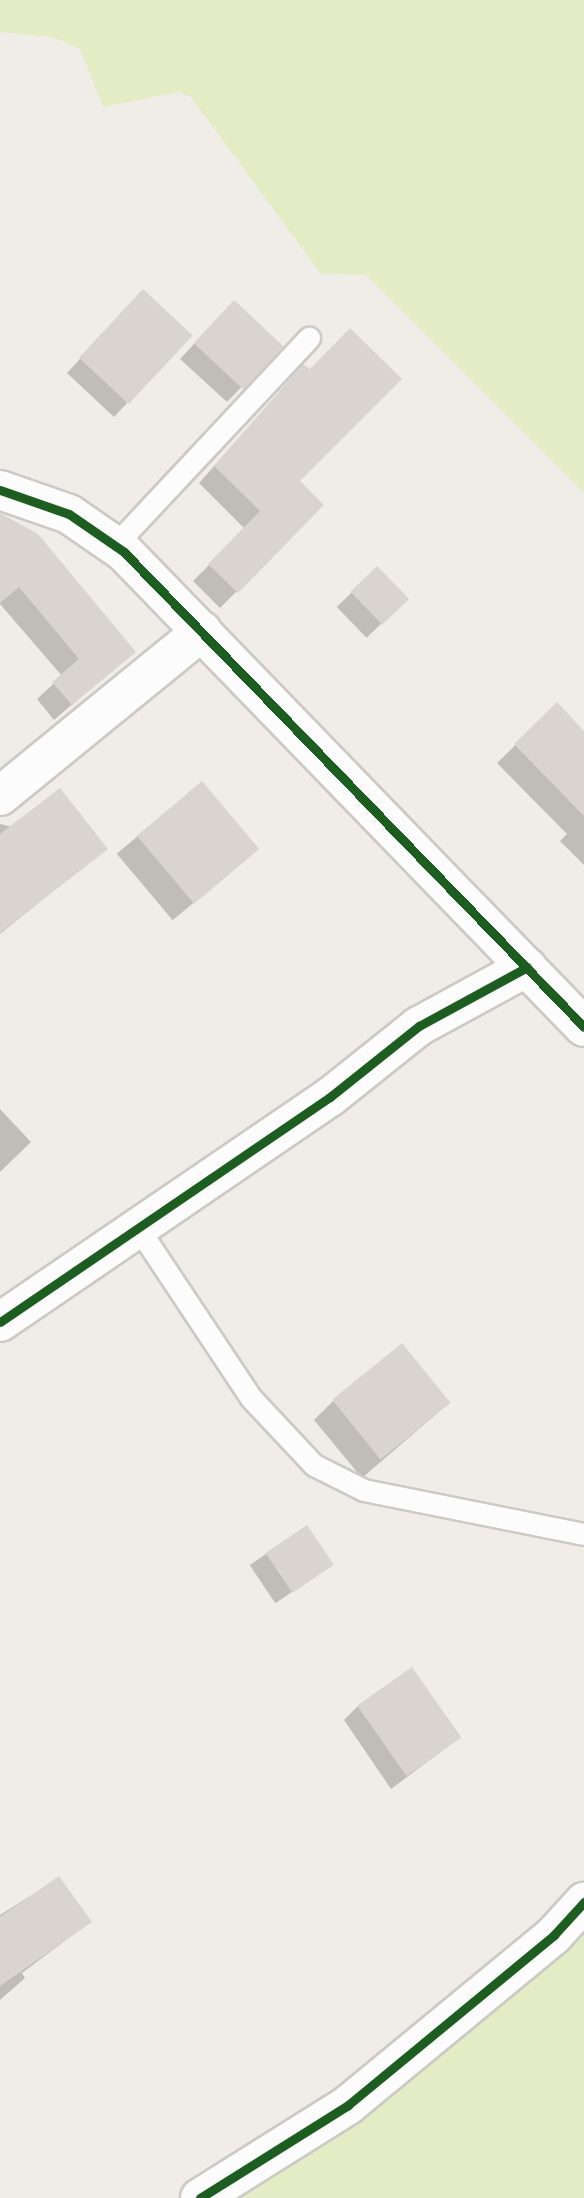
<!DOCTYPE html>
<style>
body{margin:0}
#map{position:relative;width:584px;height:2198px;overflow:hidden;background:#f0ede8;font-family:"DejaVu Sans",sans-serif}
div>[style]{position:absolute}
.green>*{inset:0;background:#e4ecc6}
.shadow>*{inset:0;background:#0003;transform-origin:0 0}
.building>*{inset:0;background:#d9d4cf;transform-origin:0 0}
.roads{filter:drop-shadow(2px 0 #cdc9c4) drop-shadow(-2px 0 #cdc9c4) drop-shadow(0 2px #cdc9c4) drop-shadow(0 -2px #cdc9c4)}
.service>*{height:21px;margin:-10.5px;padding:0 10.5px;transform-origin:10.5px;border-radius:10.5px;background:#fdfcfc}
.minor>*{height:38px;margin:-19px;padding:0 19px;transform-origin:19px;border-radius:19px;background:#fdfcfc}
.cycleway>*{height:9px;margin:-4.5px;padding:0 4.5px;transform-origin:4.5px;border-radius:4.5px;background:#1b5e20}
span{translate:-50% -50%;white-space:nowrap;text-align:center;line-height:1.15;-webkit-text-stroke:5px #fff;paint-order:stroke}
</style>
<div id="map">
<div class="green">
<i style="clip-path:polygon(0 0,584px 0,584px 493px,366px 275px,321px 274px,191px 97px,179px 92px,103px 107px,80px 49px,52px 37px,0 32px)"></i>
<i style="clip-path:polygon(584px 1902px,584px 2198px,200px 2198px)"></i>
</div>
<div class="shadow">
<i style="clip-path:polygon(129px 306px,128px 402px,114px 417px,67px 373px)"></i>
<i style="clip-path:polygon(220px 316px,281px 346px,227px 402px,180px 359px)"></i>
<i style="clip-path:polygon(303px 366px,298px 481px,322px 505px,220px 608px,193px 581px,245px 529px,199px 483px)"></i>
<i style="clip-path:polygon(0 517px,133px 652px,54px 720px,37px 699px,62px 676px,0 604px)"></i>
<i style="left:377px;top:568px;width:43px;height:56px;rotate:46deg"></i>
<i style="clip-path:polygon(557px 705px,584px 733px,584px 865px,560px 841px,567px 834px,497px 763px)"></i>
<i style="left:201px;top:783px;width:87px;height:110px;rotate:50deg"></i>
<i style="clip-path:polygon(0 824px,105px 849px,0 934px)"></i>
<i style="clip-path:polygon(0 1109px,31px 1142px,0 1172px)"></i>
<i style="clip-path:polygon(333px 1401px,449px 1403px,362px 1478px,314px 1420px)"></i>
<i style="left:306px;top:1527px;width:46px;height:68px;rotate:56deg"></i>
<i style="clip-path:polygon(358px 1706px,459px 1738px,391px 1789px,344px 1720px)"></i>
<i style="clip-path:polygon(59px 1878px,90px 1922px,22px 1973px,25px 1978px,0 2000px,0 1915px)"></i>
</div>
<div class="building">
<i style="left:143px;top:289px;width:68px;height:94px;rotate:43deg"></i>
<i style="left:234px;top:300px;width:68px;height:59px;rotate:43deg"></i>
<i style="clip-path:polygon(350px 328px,402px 379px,300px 481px,324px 505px,238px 593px,208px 564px,260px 511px,214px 466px,303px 364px,310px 369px)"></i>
<i style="clip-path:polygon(0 513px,38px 534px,136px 652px,72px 705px,52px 682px,79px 659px,19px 587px,0 603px)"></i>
<i style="left:377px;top:566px;width:46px;height:37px;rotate:46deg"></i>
<i style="clip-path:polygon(557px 702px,584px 731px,584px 816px,514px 744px)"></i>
<i style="left:202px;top:781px;width:89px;height:85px;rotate:50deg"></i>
<i style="clip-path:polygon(60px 788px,108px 849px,0 933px,0 834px)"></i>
<i style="left:402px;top:1343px;width:77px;height:90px;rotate:51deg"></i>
<i style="left:307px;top:1525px;width:48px;height:50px;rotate:56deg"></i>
<i style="left:412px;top:1667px;width:86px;height:67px;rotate:55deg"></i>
<i style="clip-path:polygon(59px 1876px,92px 1922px,0 1986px,0 1917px)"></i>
</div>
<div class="roads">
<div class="service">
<i style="left:115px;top:545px;width:284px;rotate:-46.9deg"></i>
<i style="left:138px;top:1228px;width:204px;rotate:56.4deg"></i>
<i style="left:251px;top:1398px;width:92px;rotate:46.8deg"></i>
<i style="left:314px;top:1465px;width:56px;rotate:26.6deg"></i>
<i style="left:364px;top:1490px;width:224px;rotate:11.3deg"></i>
</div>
<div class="minor">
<i style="left:0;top:490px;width:73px;rotate:19.2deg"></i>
<i style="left:69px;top:514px;width:67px;rotate:34.6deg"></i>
<i style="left:124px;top:552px;width:661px;rotate:45.92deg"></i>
<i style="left:0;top:796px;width:261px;rotate:-39.2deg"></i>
<i style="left:0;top:1322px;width:399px;rotate:-34.3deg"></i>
<i style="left:330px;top:1097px;width:114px;rotate:-38.6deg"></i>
<i style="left:419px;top:1026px;width:123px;rotate:-28.6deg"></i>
<i style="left:200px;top:2198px;width:175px;rotate:-32.1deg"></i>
<i style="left:348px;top:2105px;width:267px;rotate:-39.5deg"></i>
<i style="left:554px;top:1935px;width:45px;rotate:-47.7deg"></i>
</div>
</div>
<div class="cycleway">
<i style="left:0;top:490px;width:73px;rotate:19.2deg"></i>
<i style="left:69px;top:514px;width:67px;rotate:34.6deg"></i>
<i style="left:124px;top:552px;width:661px;rotate:45.92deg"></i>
<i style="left:0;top:1322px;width:399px;rotate:-34.3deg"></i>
<i style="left:330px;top:1097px;width:114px;rotate:-38.6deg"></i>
<i style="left:419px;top:1026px;width:123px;rotate:-28.6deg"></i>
<i style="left:200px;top:2198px;width:175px;rotate:-32.1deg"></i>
<i style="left:348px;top:2105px;width:267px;rotate:-39.5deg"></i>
<i style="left:554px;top:1935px;width:45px;rotate:-47.7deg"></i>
</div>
</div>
